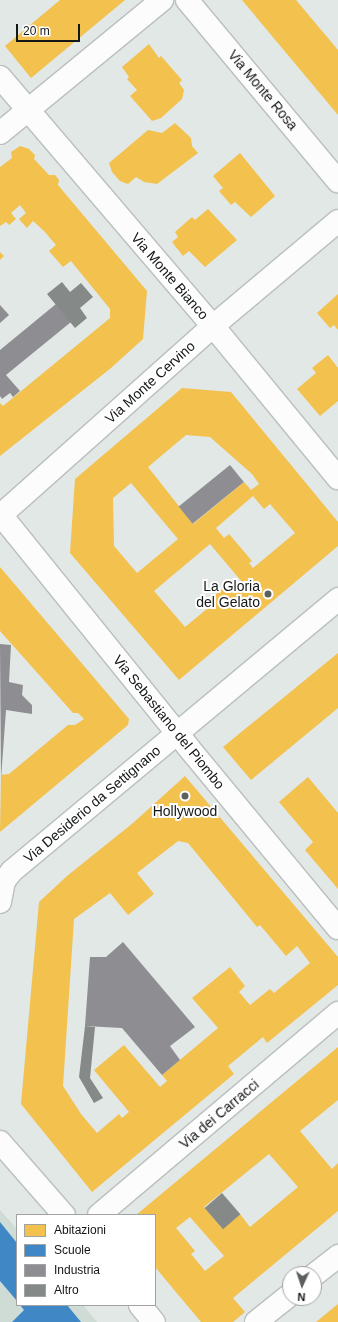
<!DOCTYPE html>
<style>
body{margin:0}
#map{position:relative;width:338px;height:1322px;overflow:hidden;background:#e2e8e5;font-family:Arial,sans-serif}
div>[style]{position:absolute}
.built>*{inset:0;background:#cfdcd5}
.homes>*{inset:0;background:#f2c14e}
.schools>*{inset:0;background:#3f88c5}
.industry>*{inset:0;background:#8d8d92;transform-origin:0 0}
.building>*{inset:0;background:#858987;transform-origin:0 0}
.roads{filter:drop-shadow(1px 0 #babfbd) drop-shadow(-1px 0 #babfbd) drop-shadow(0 1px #babfbd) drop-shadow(0 -1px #babfbd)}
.minor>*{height:22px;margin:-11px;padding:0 11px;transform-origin:11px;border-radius:11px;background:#fbfcfb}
.dots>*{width:11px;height:11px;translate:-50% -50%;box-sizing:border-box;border:2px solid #fff;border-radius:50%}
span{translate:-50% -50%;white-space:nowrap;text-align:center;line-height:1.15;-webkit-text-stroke:4px #fff;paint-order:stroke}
.street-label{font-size:14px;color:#131715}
.poi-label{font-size:14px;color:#131715}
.right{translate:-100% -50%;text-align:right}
.legend{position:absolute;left:16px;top:1214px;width:140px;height:92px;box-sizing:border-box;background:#fff;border:1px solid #a1a2a1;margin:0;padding:5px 7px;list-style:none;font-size:12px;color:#131715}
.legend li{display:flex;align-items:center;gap:8px;height:20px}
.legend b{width:20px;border:1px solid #a1a2a1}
.north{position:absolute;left:282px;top:1266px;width:40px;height:40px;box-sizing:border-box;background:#fff;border:1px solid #a1a2a1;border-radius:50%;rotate:183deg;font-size:11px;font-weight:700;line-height:16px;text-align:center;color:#131715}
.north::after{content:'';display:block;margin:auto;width:14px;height:18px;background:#5b605e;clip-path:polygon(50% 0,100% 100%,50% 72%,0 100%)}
.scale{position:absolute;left:16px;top:24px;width:64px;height:18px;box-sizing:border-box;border:2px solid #131715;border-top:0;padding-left:5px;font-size:12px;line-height:14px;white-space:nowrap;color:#131715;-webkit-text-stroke:3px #fff;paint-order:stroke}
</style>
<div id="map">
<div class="built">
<i style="clip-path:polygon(0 1210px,17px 1229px,17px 1305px,83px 1305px,97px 1322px,0 1322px)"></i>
</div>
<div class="homes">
<i style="clip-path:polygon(60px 0,125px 0,31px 78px,5px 46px)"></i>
<i style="clip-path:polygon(242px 0,296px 0,338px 50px,338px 115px)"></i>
<i style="clip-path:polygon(149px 44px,159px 58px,161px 56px,182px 80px,179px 83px,184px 90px,182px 99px,161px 118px,152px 121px,130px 96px,137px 90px,127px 79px,129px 77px,122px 67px)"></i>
<i style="clip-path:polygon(175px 123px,191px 138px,192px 146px,198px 153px,157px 184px,144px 182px,136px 177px,128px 184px,120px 181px,112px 172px,109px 163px,148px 130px,162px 133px)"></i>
<i style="clip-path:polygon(20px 146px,29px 149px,35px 155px,34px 159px,49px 175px,55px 175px,59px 180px,58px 185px,147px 291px,143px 339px,111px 368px,0 456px,0 403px,3px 406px,110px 318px,110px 309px,71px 261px,63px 267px,49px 251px,56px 245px,44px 231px,33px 221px,27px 228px,19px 219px,26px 213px,20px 205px,11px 213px,16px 219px,9px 225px,6px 222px,0 226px,0 167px,12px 158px,11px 152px)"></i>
<i style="clip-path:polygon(240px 153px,275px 196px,251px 217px,235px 202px,231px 205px,219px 191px,223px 188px,213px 176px)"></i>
<i style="clip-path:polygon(208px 209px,237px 240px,205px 267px,189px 251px,183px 256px,172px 242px,178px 237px,175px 232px,192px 217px,195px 220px)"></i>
<i style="clip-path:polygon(0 252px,4px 256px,0 260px)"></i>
<i style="clip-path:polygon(338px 294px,338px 330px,334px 325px,330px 328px,317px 313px)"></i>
<i style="clip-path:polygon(328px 355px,338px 368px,338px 401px,320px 416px,297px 389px,316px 373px,312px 368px)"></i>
<i style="clip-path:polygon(evenodd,182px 388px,231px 392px,338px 522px,338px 546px,179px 680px,70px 553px,75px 479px,182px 388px,186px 435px,210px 437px,252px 474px,259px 484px,251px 490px,244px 482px,193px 524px,148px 467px,186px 435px,182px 388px,131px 483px,178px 539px,137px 573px,114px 546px,113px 498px,131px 483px,182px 388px,253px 496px,264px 509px,270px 504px,295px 533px,253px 568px,249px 563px,252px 561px,229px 534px,224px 538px,216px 528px,253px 496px,182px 388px,210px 544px,242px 582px,232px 590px,227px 585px,204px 604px,208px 608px,185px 627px,154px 591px,210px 544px)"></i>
<i style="clip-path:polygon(0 567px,129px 719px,128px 725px,0 832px,1px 775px,9px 774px,68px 725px,75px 725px,84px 719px,78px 713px,73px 713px,0 631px)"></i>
<i style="clip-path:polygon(338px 653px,338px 708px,251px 780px,223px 747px)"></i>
<i style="clip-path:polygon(evenodd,185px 776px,338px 957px,338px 985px,267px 1043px,263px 1037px,228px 1066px,234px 1074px,92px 1192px,21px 1104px,39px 902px,67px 876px,133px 823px,185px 776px,178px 841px,188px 843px,257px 927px,260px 925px,286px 956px,297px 946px,310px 963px,274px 993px,270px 989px,250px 1005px,239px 992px,245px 986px,230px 967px,192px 998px,218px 1028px,162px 1075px,167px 1081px,160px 1087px,124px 1045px,94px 1070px,129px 1112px,122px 1118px,119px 1114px,97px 1133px,81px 1114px,63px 1086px,74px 919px,110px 893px,128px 915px,154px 894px,137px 873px,178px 841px)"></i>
<i style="clip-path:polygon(308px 777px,338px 813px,338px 889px,305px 850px,313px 842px,279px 802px)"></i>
<i style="clip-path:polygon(evenodd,338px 1047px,338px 1100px,300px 1131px,332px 1169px,338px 1163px,338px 1211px,233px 1298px,245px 1312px,233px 1322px,201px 1322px,155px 1267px,155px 1215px,136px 1215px,338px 1047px,269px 1154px,298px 1187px,250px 1227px,240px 1214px,222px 1228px,204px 1207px,269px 1154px,338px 1047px,190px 1217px,224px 1256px,205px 1271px,191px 1254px,195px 1251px,176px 1228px,190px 1217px)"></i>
<i style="clip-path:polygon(338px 1304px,338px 1322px,316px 1322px)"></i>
</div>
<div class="schools">
<i style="clip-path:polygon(0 1222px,17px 1243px,17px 1301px,0 1281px)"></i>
<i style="clip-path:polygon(20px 1305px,67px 1305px,81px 1322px,12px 1322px,24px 1310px)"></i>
</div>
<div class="industry">
<i style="clip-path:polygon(56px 304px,71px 322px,6px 375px,20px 391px,13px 397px,10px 393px,2px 399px,0 396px,0 350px)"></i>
<i style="clip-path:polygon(0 305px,9px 315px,0 323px)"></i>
<i style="left:230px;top:465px;width:22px;height:66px;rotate:51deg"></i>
<i style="clip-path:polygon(0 644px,11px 645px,9px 682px,23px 685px,22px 695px,32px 705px,32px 714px,6px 710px,1px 779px)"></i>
<i style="clip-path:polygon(123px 942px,195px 1027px,170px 1046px,180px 1060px,162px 1075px,122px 1028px,85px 1026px,90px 957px,106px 957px)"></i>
</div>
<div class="building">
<i style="clip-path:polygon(62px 282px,70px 292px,81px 283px,93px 297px,80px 308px,87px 318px,75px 328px,47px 294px)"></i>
<i style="clip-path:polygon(85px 1026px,95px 1027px,90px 1078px,103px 1098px,94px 1103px,79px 1077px)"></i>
<i style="left:222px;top:1193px;width:28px;height:23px;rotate:49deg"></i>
</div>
<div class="roads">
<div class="minor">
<i style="left:187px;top:0;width:236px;rotate:50.2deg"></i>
<i style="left:0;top:77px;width:328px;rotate:49.5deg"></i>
<i style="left:213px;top:326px;width:197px;rotate:50.6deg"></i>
<i style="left:0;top:133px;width:210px;rotate:-39.4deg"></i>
<i style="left:1px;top:515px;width:298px;rotate:51.1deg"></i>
<i style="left:188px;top:747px;width:235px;rotate:50.4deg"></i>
<i style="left:1px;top:515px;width:284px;rotate:-41.7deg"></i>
<i style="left:213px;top:326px;width:163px;rotate:-40deg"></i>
<i style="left:0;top:902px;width:21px;rotate:-79deg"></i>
<i style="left:4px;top:881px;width:13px;rotate:-51deg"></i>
<i style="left:12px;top:871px;width:425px;rotate:-39.8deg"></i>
<i style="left:0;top:1142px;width:97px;rotate:48.8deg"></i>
<i style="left:99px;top:1215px;width:313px;rotate:-40.2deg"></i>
<i style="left:314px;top:1275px;width:31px;rotate:-38deg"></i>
<i style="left:140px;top:1305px;width:22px;rotate:51deg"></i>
<i style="left:256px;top:1322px;width:43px;rotate:-38.5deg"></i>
</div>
</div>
<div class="dots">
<i style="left:268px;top:594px;background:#5b605e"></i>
<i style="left:185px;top:796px;background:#5b605e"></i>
</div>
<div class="street-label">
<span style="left:263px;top:90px;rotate:50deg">Via Monte Rosa</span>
<span style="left:170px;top:276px;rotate:49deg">Via Monte Bianco</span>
<span style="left:150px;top:382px;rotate:-42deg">Via Monte Cervino</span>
<span style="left:169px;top:722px;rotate:51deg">Via Sebastiano del Piombo</span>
<span style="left:92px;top:804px;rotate:-40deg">Via Desiderio da Settignano</span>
<span style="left:219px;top:1114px;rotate:-40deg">Via dei Carracci</span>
</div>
<div class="poi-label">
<span class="right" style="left:260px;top:594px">La Gloria<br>del Gelato</span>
<span style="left:185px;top:811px">Hollywood</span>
</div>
<ul class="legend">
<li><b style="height:11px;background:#f2c14e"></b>Abitazioni</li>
<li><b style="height:11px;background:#3f88c5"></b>Scuole</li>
<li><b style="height:11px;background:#8d8d92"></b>Industria</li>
<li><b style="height:11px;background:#858987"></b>Altro</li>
</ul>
<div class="north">N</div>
<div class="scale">20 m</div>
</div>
